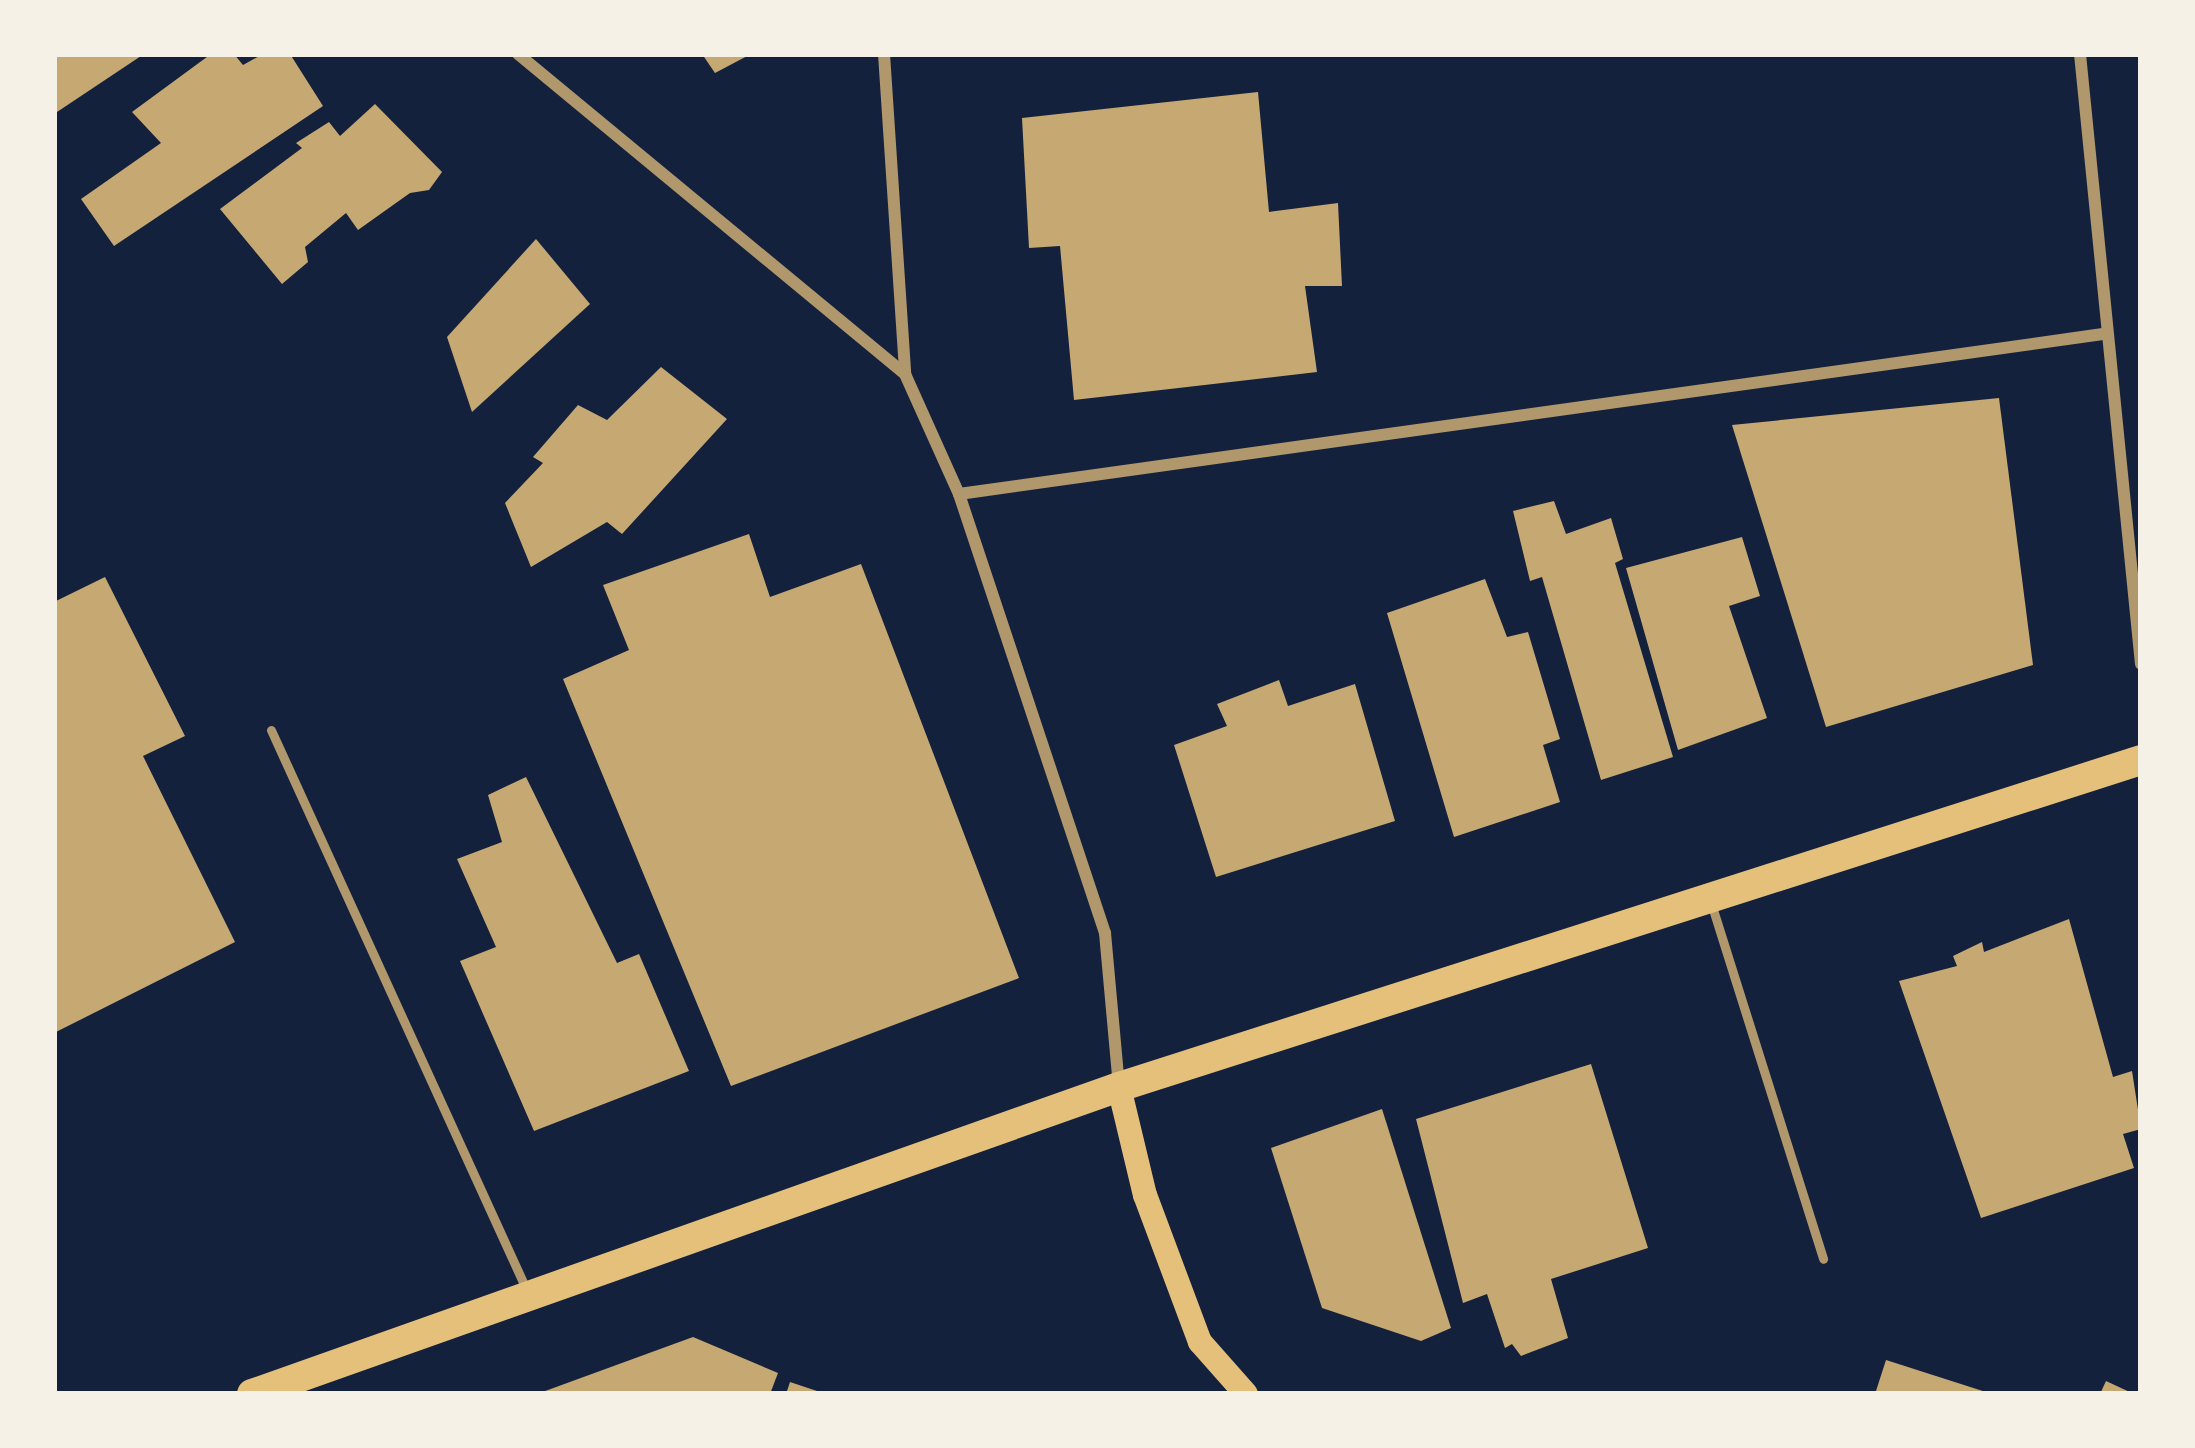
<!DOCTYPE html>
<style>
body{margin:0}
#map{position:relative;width:2195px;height:1448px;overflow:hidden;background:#14213d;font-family:Arial,sans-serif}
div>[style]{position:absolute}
.building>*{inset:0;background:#c6a872}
.service>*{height:9px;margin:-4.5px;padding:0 4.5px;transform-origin:4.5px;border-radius:4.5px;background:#b1986c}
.minor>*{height:12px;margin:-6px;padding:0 6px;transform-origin:6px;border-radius:6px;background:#b1986c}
.secondary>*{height:24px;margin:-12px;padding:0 12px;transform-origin:12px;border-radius:12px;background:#e5c07b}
.primary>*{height:30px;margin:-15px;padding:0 15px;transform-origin:15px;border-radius:15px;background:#e5c07b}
span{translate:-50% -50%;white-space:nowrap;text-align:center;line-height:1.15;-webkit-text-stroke:9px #f6f1e7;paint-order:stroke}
.frame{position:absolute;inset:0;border:57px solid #f6f1e7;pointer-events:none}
</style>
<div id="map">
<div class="building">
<i style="clip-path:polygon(54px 54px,144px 54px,54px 114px)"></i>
<i style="clip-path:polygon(211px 54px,234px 54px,243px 65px,263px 54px,290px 54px,323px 106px,114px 246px,81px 199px,161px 143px,132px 112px)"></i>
<i style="clip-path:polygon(702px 54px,751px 54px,715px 73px)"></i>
<i style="clip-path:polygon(1258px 92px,1269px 212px,1338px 203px,1342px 286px,1305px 286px,1317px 372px,1074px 400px,1060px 246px,1029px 248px,1022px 118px)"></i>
<i style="clip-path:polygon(375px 104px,442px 172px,429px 190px,410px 193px,358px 230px,346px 213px,305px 247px,308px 262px,282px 284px,220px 209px,302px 148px,296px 143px,329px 122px,340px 136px)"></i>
<i style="clip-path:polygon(536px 239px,590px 304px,472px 412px,447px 337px)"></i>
<i style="clip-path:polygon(661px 367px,727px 419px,622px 534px,607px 522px,531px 567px,505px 503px,543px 463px,533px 457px,578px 405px,607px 420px)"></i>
<i style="clip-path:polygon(1999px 398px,2033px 665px,1826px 727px,1732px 425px)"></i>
<i style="clip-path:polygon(1554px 501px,1566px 534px,1611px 518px,1623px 559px,1615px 563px,1673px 757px,1601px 780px,1542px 577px,1530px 581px,1513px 511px)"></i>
<i style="clip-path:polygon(749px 534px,770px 597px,861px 564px,1019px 978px,731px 1086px,563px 679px,629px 650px,603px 585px)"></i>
<i style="clip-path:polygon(1742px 537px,1760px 596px,1729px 606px,1767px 718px,1678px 750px,1626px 568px)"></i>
<i style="clip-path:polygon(105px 577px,185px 736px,143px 756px,235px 942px,54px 1033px,54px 602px)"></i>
<i style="clip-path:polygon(1485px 579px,1507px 637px,1528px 632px,1560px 739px,1543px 745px,1560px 802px,1454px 837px,1387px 613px)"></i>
<i style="clip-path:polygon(1279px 680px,1288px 706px,1355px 684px,1395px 821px,1216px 877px,1174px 745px,1227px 726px,1217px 704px)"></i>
<i style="clip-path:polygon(526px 777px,617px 963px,639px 954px,689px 1071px,534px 1131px,460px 961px,496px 947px,457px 859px,502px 842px,488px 795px)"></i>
<i style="clip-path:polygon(2069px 919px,2113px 1077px,2132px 1071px,2141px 1129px,2123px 1134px,2134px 1168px,1981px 1218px,1899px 981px,1957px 966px,1953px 956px,1982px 942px,1984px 952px)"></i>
<i style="clip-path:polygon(1591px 1064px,1648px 1248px,1551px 1279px,1568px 1338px,1521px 1356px,1512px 1344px,1505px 1348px,1487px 1294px,1463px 1303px,1416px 1119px)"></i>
<i style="clip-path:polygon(1382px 1109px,1451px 1328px,1421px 1341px,1322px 1308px,1271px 1148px)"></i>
<i style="clip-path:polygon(693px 1337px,778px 1373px,770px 1394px,537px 1394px)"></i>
<i style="clip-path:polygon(1886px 1360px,1989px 1393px,1989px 1394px,1875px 1394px)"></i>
<i style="clip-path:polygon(2106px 1381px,2134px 1394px,2100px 1394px)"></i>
<i style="clip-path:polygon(790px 1382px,823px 1393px,823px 1394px,786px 1394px)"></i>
</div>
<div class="service">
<i style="left:271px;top:730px;width:617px;rotate:65.47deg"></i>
<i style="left:1711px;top:903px;width:373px;rotate:72.5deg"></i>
</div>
<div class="minor">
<i style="left:518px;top:54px;width:502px;rotate:39.59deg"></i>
<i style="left:884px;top:54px;width:321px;rotate:86.2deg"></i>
<i style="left:905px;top:374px;width:132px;rotate:65.8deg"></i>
<i style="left:959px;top:494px;width:463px;rotate:71.6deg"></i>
<i style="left:1105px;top:933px;width:154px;rotate:84.8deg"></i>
<i style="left:2080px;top:54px;width:613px;rotate:84.29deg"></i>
<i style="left:959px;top:494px;width:1155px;rotate:-7.96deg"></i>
</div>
<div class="secondary">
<i style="left:1119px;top:1087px;width:111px;rotate:76.5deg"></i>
<i style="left:1145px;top:1195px;width:157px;rotate:69.5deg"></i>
<i style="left:1200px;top:1342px;width:69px;rotate:48.5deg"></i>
</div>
<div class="primary">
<i style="left:252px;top:1394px;width:920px;rotate:-19.5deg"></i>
<i style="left:1119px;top:1087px;width:1073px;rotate:-17.74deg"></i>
</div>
<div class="frame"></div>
</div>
